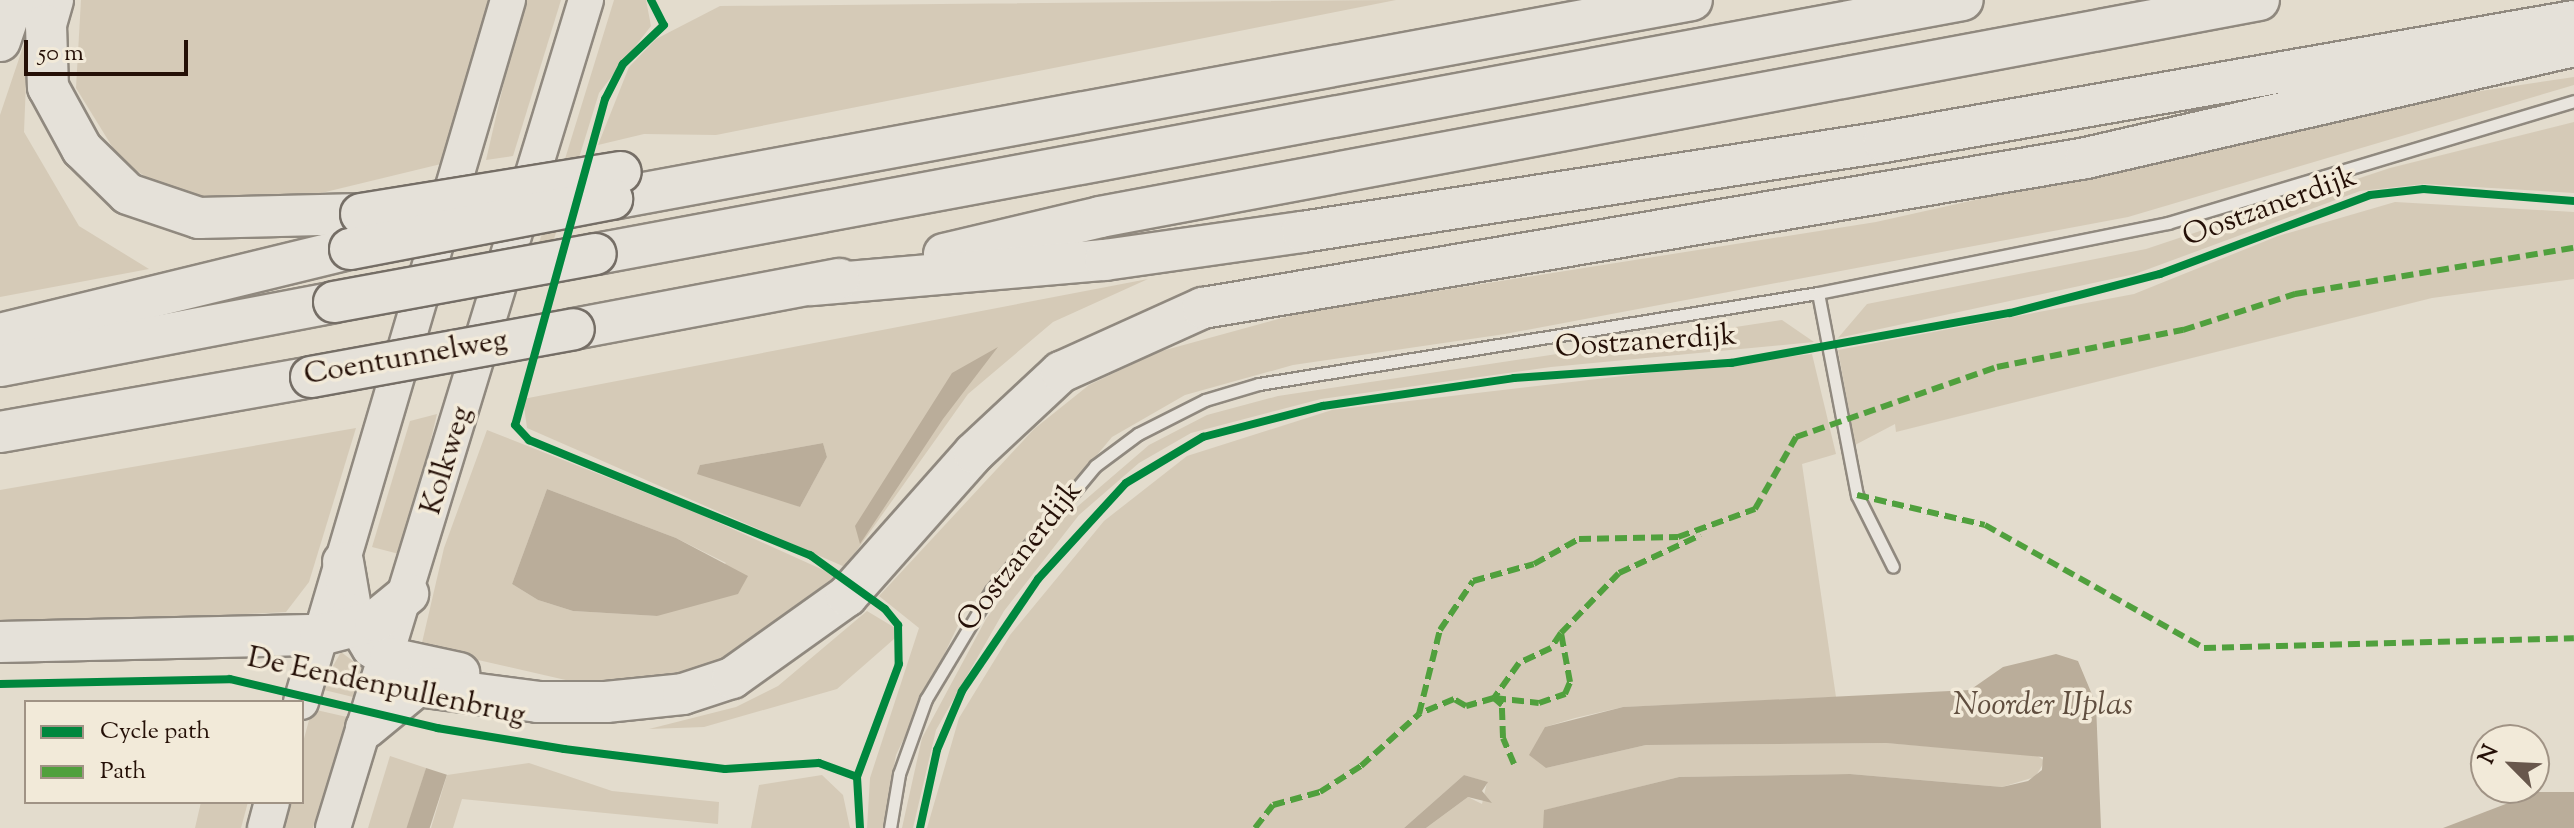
<!DOCTYPE html>
<style>
body{margin:0}
#map{position:relative;width:2574px;height:828px;overflow:hidden;background:#e3dccd;font-family:"Sorts Mill Goudy",serif}
div>[style]{position:absolute}
.green>*{inset:0;background:#d5cab7}
.water>*{inset:0;background:#baad9a;transform-origin:0 0}
.roads{filter:drop-shadow(2px 0 #90897f) drop-shadow(-2px 0 #90897f) drop-shadow(0 2px #90897f) drop-shadow(0 -2px #90897f)}
.service>*{height:11px;margin:-5.5px;padding:0 5.5px;transform-origin:5.5px;border-radius:5.5px;background:#e9e5de}
.primary>*{height:34px;margin:-17px;padding:0 17px;transform-origin:17px;border-radius:17px;background:#e5e1d9}
.motorway>*{height:40px;margin:-20px;padding:0 20px;transform-origin:20px;border-radius:20px;background:#e5e1d9}
.bridges{filter:drop-shadow(2px 0 #756e66) drop-shadow(-2px 0 #756e66) drop-shadow(0 2px #756e66) drop-shadow(0 -2px #756e66)}
.motorway-bridge>*{height:40px;margin:-20px;padding:0 20px;transform-origin:20px;border-radius:20px;background:#e5e1d9}
.quiet>*{height:6px;margin-top:-3px;transform-origin:0;background:repeating-linear-gradient(90deg,#50a03d 0 12px,transparent 0 18px)}
.cycleway>*{height:8px;margin:-4px;padding:0 4px;transform-origin:4px;border-radius:4px;background:#00873e}
span{translate:-50% -50%;white-space:nowrap;text-align:center;line-height:1.15;-webkit-text-stroke:7px #f2ead9;paint-order:stroke}
.street-label{font-size:30px;color:#251007}
.water-label{font-size:32px;color:#604e3f;font-style:italic}
.legend{position:absolute;left:24px;top:700px;width:280px;height:104px;box-sizing:border-box;background:#f2ead9;border:2px solid #a09385;margin:0;padding:10px 14px;list-style:none;font-size:24px;color:#251007}
.legend li{display:flex;align-items:center;gap:16px;height:40px}
.legend b{width:40px;border:2px solid #a09385}
.north{position:absolute;left:2470px;top:724px;width:80px;height:80px;box-sizing:border-box;background:#f2ead9;border:2px solid #a09385;border-radius:50%;rotate:294deg;font-size:22px;font-weight:700;line-height:32px;text-align:center;color:#251007}
.north::after{content:'';display:block;margin:auto;width:28px;height:36px;background:#68574c;clip-path:polygon(50% 0,100% 100%,50% 72%,0 100%)}
.scale{position:absolute;left:24px;top:40px;width:164px;height:36px;box-sizing:border-box;border:4px solid #251007;border-top:0;padding-left:10px;font-size:24px;line-height:28px;white-space:nowrap;color:#251007;-webkit-text-stroke:6px #f2ead9;paint-order:stroke}
</style>
<div id="map">
<div class="green">
<i style="clip-path:polygon(81px 0,493px 0,441px 164px,280px 203px,221px 202px,162px 187px,121px 161px,76px 88px)"></i>
<i style="clip-path:polygon(523px 0,561px 0,513px 156px,486px 160px)"></i>
<i style="clip-path:polygon(614px 0,646px 0,651px 26px,599px 93px,550px 252px,536px 253px)"></i>
<i style="clip-path:polygon(1396px 0,716px 135px,644px 134px,598px 145px,629px 67px,656px 39px,720px 6px)"></i>
<i style="clip-path:polygon(28px 32px,24px 132px,79px 226px,149px 269px,0 297px,0 115px)"></i>
<i style="clip-path:polygon(2574px 77px,2574px 85px,2128px 217px,1505px 334px,1293px 365px,1185px 395px,1112px 437px,963px 615px,896px 755px,883px 828px,867px 828px,870px 778px,919px 628px,879px 596px,1034px 429px,1089px 385px,1158px 352px,1304px 312px,1876px 222px,2428px 99px)"></i>
<i style="clip-path:polygon(2574px 122px,2574px 193px,2424px 184px,2360px 191px,2135px 274px,1838px 338px,1867px 304px,2146px 249px,2390px 168px)"></i>
<i style="clip-path:polygon(2395px 202px,2574px 212px,2574px 279px,2432px 298px,1896px 432px,1895px 424px,1855px 445px,1838px 350px,2134px 294px,2278px 236px)"></i>
<i style="clip-path:polygon(evenodd,1148px 279px,1053px 322px,968px 394px,845px 567px,527px 428px,523px 399px,1148px 279px,823px 443px,827px 457px,800px 507px,700px 465px,823px 443px)"></i>
<i style="clip-path:polygon(1782px 320px,1814px 342px,1551px 367px,1321px 399px,1191px 433px,1139px 463px,1079px 515px,1004px 611px,936px 730px,913px 828px,902px 828px,922px 738px,986px 619px,1056px 525px,1149px 445px,1207px 415px,1278px 396px)"></i>
<i style="clip-path:polygon(1812px 354px,1836px 454px,1802px 464px,1836px 697px,1623px 707px,1575px 718px,1545px 727px,1546px 768px,1646px 745px,1886px 743px,2036px 755px,2045px 761px,2035px 777px,2002px 787px,1850px 774px,1679px 777px,1545px 810px,1543px 828px,1426px 828px,1468px 797px,1482px 804px,1487px 782px,1464px 775px,1404px 828px,927px 828px,959px 718px,1010px 635px,1104px 521px,1187px 456px,1332px 410px)"></i>
<i style="clip-path:polygon(437px 414px,403px 555px,372px 547px,410px 421px)"></i>
<i style="clip-path:polygon(356px 428px,309px 582px,286px 612px,0 627px,0 490px)"></i>
<i style="clip-path:polygon(evenodd,487px 430px,695px 512px,841px 578px,721px 667px,670px 681px,570px 681px,421px 647px,444px 548px,487px 430px,547px 489px,676px 538px,726px 563px,657px 616px,573px 611px,538px 600px,512px 584px,547px 489px)"></i>
<i style="clip-path:polygon(867px 611px,902px 632px,837px 689px,704px 727px,649px 729px,736px 707px,778px 686px)"></i>
<i style="clip-path:polygon(341px 652px,361px 667px,353px 697px,320px 689px)"></i>
<i style="clip-path:polygon(312px 709px,347px 717px,313px 828px,284px 828px,288px 802px,302px 802px,302px 746px)"></i>
<i style="clip-path:polygon(390px 756px,426px 768px,408px 828px,368px 828px)"></i>
<i style="clip-path:polygon(529px 763px,612px 791px,719px 802px,718px 824px,462px 799px,453px 828px,431px 828px,447px 775px)"></i>
<i style="clip-path:polygon(822px 775px,843px 795px,850px 828px,751px 828px,759px 785px)"></i>
<i style="clip-path:polygon(201px 802px,248px 802px,241px 828px,195px 828px)"></i>
</div>
<div class="water">
<i style="clip-path:polygon(998px 347px,943px 419px,860px 544px,855px 526px,952px 373px)"></i>
<i style="clip-path:polygon(823px 443px,827px 457px,800px 507px,697px 474px,700px 465px)"></i>
<i style="clip-path:polygon(547px 489px,676px 538px,748px 576px,738px 594px,657px 616px,573px 611px,538px 600px,512px 584px)"></i>
<i style="clip-path:polygon(2056px 654px,2078px 661px,2096px 704px,2101px 828px,1543px 828px,1544px 810px,1679px 777px,1850px 774px,2002px 787px,2028px 781px,2042px 770px,2043px 757px,1886px 743px,1646px 745px,1546px 768px,1529px 755px,1545px 727px,1623px 707px,1970px 690px,2003px 667px)"></i>
<i style="left:426px;top:768px;width:22px;height:63px;rotate:18deg"></i>
<i style="clip-path:polygon(1464px 775px,1488px 782px,1482px 791px,1492px 803px,1468px 797px,1426px 828px,1404px 828px)"></i>
<i style="clip-path:polygon(2537px 792px,2574px 792px,2574px 828px,2443px 828px)"></i>
</div>
<div class="roads">
<div class="service">
<i style="left:1818px;top:293px;width:206px;rotate:79.1deg"></i>
<i style="left:1857px;top:495px;width:80px;rotate:63.4deg"></i>
<i style="left:890px;top:828px;width:55px;rotate:-80.5deg"></i>
<i style="left:899px;top:774px;width:80px;rotate:-70.2deg"></i>
<i style="left:926px;top:699px;width:126px;rotate:-59deg"></i>
<i style="left:991px;top:591px;width:163px;rotate:-50.2deg"></i>
<i style="left:1095px;top:466px;width:54px;rotate:-36.7deg"></i>
<i style="left:1138px;top:434px;width:75px;rotate:-26.9deg"></i>
<i style="left:1205px;top:400px;width:56px;rotate:-16.5deg"></i>
<i style="left:1259px;top:384px;width:566px;rotate:-9.25deg"></i>
<i style="left:1818px;top:293px;width:357px;rotate:-11.3deg"></i>
<i style="left:2168px;top:223px;width:424px;rotate:-16.7deg"></i>
</div>
<div class="primary">
<i style="left:301px;top:702px;width:732px;rotate:-73.57deg"></i>
<i style="left:265px;top:828px;width:27px;rotate:-75deg"></i>
<i style="left:333px;top:828px;width:866px;rotate:-73.01deg"></i>
</div>
<div class="motorway">
<i style="left:53px;top:0;width:26px;rotate:106deg"></i>
<i style="left:46px;top:25px;width:62px;rotate:88.2deg"></i>
<i style="left:48px;top:87px;width:71px;rotate:61.3deg"></i>
<i style="left:82px;top:149px;width:64px;rotate:44.4deg"></i>
<i style="left:128px;top:194px;width:75px;rotate:18.7deg"></i>
<i style="left:199px;top:218px;width:162px;rotate:-1.4deg"></i>
<i style="left:0;top:41px;width:43px;rotate:-71.1deg"></i>
<i style="left:612px;top:199px;width:1098px;rotate:-10.44deg"></i>
<i style="left:596px;top:254px;width:1390px;rotate:-10.53deg"></i>
<i style="left:944px;top:254px;width:160px;rotate:-13.3deg"></i>
<i style="left:1100px;top:217px;width:1179px;rotate:-10.6deg"></i>
<i style="left:812px;top:285px;width:294px;rotate:-4.9deg"></i>
<i style="left:1105px;top:260px;width:199px;rotate:-8.1deg"></i>
<i style="left:1302px;top:232px;width:589px;rotate:-8.79deg"></i>
<i style="left:1884px;top:142px;width:701px;rotate:-9.95deg"></i>
<i style="left:574px;top:329px;width:270px;rotate:-10.7deg"></i>
<i style="left:0;top:334px;width:360px;rotate:-13.7deg"></i>
<i style="left:0;top:366px;width:340px;rotate:-10.8deg"></i>
<i style="left:0;top:432px;width:316px;rotate:-10deg"></i>
<i style="left:343px;top:562px;width:53px;rotate:80.2deg"></i>
<i style="left:352px;top:614px;width:39px;rotate:59deg"></i>
<i style="left:372px;top:647px;width:21px;rotate:31deg"></i>
<i style="left:390px;top:658px;width:71px;rotate:12.3deg"></i>
<i style="left:0;top:642px;width:320px;rotate:-1.3deg"></i>
<i style="left:320px;top:635px;width:57px;rotate:-14.3deg"></i>
<i style="left:375px;top:621px;width:43px;rotate:-39.3deg"></i>
<i style="left:366px;top:728px;width:66px;rotate:-39.5deg"></i>
<i style="left:417px;top:686px;width:122px;rotate:7.5deg"></i>
<i style="left:538px;top:702px;width:68px"></i>
<i style="left:606px;top:702px;width:77px;rotate:-5.9deg"></i>
<i style="left:683px;top:694px;width:52px;rotate:-18.1deg"></i>
<i style="left:732px;top:678px;width:141px;rotate:-35.5deg"></i>
<i style="left:847px;top:596px;width:191px;rotate:-48.4deg"></i>
<i style="left:974px;top:453px;width:119px;rotate:-43deg"></i>
<i style="left:1061px;top:372px;width:156px;rotate:-24.3deg"></i>
<i style="left:1203px;top:308px;width:896px;rotate:-9.64deg"></i>
<i style="left:2086px;top:158px;width:501px;rotate:-12.93deg"></i>
</div>
</div>
<div class="bridges">
<div class="motorway-bridge">
<i style="left:361px;top:214px;width:263px;rotate:-9.2deg"></i>
<i style="left:350px;top:249px;width:267px;rotate:-10.8deg"></i>
<i style="left:334px;top:302px;width:266px;rotate:-10.4deg"></i>
<i style="left:311px;top:377px;width:267px;rotate:-10.3deg"></i>
</div>
</div>
<div class="quiet">
<i style="left:1857px;top:495px;width:131px;rotate:13.2deg"></i>
<i style="left:1985px;top:525px;width:251px;rotate:29.3deg"></i>
<i style="left:2204px;top:648px;width:370px;rotate:-1.5deg"></i>
<i style="left:1561px;top:633px;width:18px;rotate:124deg"></i>
<i style="left:1551px;top:648px;width:35px;rotate:155deg"></i>
<i style="left:1519px;top:663px;width:43px;rotate:125.5deg"></i>
<i style="left:1494px;top:698px;width:45px;rotate:6.3deg"></i>
<i style="left:1539px;top:703px;width:28px;rotate:-19deg"></i>
<i style="left:1565px;top:694px;width:13px;rotate:-67deg"></i>
<i style="left:1570px;top:682px;width:50px;rotate:-100.4deg"></i>
<i style="left:1561px;top:633px;width:83px;rotate:-46deg"></i>
<i style="left:1619px;top:573px;width:90px;rotate:-24.9deg"></i>
<i style="left:1514px;top:764px;width:28px;rotate:-113deg"></i>
<i style="left:1503px;top:738px;width:33px;rotate:-92deg"></i>
<i style="left:1502px;top:705px;width:11px;rotate:-139deg"></i>
<i style="left:1494px;top:698px;width:29px;rotate:164deg"></i>
<i style="left:1466px;top:706px;width:14px;rotate:-150deg"></i>
<i style="left:1454px;top:699px;width:38px;rotate:157deg"></i>
<i style="left:1419px;top:714px;width:87px;rotate:-76deg"></i>
<i style="left:1440px;top:630px;width:59px;rotate:-56deg"></i>
<i style="left:1473px;top:581px;width:63px;rotate:-15.6deg"></i>
<i style="left:1534px;top:564px;width:51px;rotate:-29.1deg"></i>
<i style="left:1579px;top:539px;width:99px;rotate:-1.2deg"></i>
<i style="left:1678px;top:537px;width:82px;rotate:-20deg"></i>
<i style="left:1755px;top:509px;width:83px;rotate:-60.3deg"></i>
<i style="left:1796px;top:437px;width:213px;rotate:-19.2deg"></i>
<i style="left:1997px;top:367px;width:190px;rotate:-11.3deg"></i>
<i style="left:2183px;top:330px;width:118px;rotate:-17.8deg"></i>
<i style="left:2295px;top:294px;width:283px;rotate:-9.4deg"></i>
<i style="left:1255px;top:828px;width:29px;rotate:-52deg"></i>
<i style="left:1273px;top:805px;width:49px;rotate:-15.5deg"></i>
<i style="left:1320px;top:792px;width:49px;rotate:-32.4deg"></i>
<i style="left:1361px;top:766px;width:78px;rotate:-41.9deg"></i>
</div>
<div class="cycleway">
<i style="left:651px;top:0;width:28px;rotate:63deg"></i>
<i style="left:664px;top:25px;width:57px;rotate:136.4deg"></i>
<i style="left:623px;top:64px;width:39px;rotate:117deg"></i>
<i style="left:605px;top:99px;width:338px;rotate:105.4deg"></i>
<i style="left:515px;top:425px;width:21px;rotate:47deg"></i>
<i style="left:529px;top:440px;width:304px;rotate:22.3deg"></i>
<i style="left:810px;top:555px;width:92px;rotate:35.8deg"></i>
<i style="left:885px;top:609px;width:21px;rotate:51deg"></i>
<i style="left:898px;top:625px;width:39px;rotate:89deg"></i>
<i style="left:899px;top:664px;width:121px;rotate:110.4deg"></i>
<i style="left:857px;top:777px;width:51px;rotate:86.6deg"></i>
<i style="left:0;top:684px;width:230px;rotate:-1.2deg"></i>
<i style="left:230px;top:679px;width:213px;rotate:13.3deg"></i>
<i style="left:437px;top:728px;width:129px;rotate:9.4deg"></i>
<i style="left:564px;top:749px;width:162px;rotate:7.1deg"></i>
<i style="left:725px;top:769px;width:94px;rotate:-3.7deg"></i>
<i style="left:819px;top:763px;width:40px;rotate:20.2deg"></i>
<i style="left:920px;top:828px;width:80px;rotate:-77.7deg"></i>
<i style="left:937px;top:750px;width:64px;rotate:-67deg"></i>
<i style="left:962px;top:691px;width:135px;rotate:-55.8deg"></i>
<i style="left:1038px;top:579px;width:130px;rotate:-47.5deg"></i>
<i style="left:1126px;top:483px;width:90px;rotate:-30.9deg"></i>
<i style="left:1203px;top:437px;width:124px;rotate:-14.5deg"></i>
<i style="left:1323px;top:406px;width:193px;rotate:-8.3deg"></i>
<i style="left:1514px;top:378px;width:218px;rotate:-4deg"></i>
<i style="left:1731px;top:363px;width:283px;rotate:-10.2deg"></i>
<i style="left:2010px;top:313px;width:155px;rotate:-14.6deg"></i>
<i style="left:2160px;top:274px;width:224px;rotate:-20.6deg"></i>
<i style="left:2370px;top:195px;width:54px;rotate:-6.3deg"></i>
<i style="left:2424px;top:189px;width:150px;rotate:4.6deg"></i>
</div>
<div class="street-label">
<span style="left:2270px;top:208px;rotate:-20deg">Oostzanerdijk</span>
<span style="left:1646px;top:343px;rotate:-4deg">Oostzanerdijk</span>
<span style="left:406px;top:359px;rotate:-10deg">Coentunnelweg</span>
<span style="left:448px;top:461px;rotate:-73deg">Kolkweg</span>
<span style="left:1021px;top:557px;rotate:-52deg">Oostzanerdijk</span>
<span style="left:386px;top:688px;rotate:12deg">De Eendenpullenbrug</span>
</div>
<div class="water-label">
<span style="left:2043px;top:706px">Noorder IJplas</span>
</div>
<ul class="legend">
<li><b style="height:10px;background:#00873e"></b>Cycle path</li>
<li><b style="height:10px;background:#50a03d"></b>Path</li>
</ul>
<div class="north">N</div>
<div class="scale">50 m</div>
</div>
